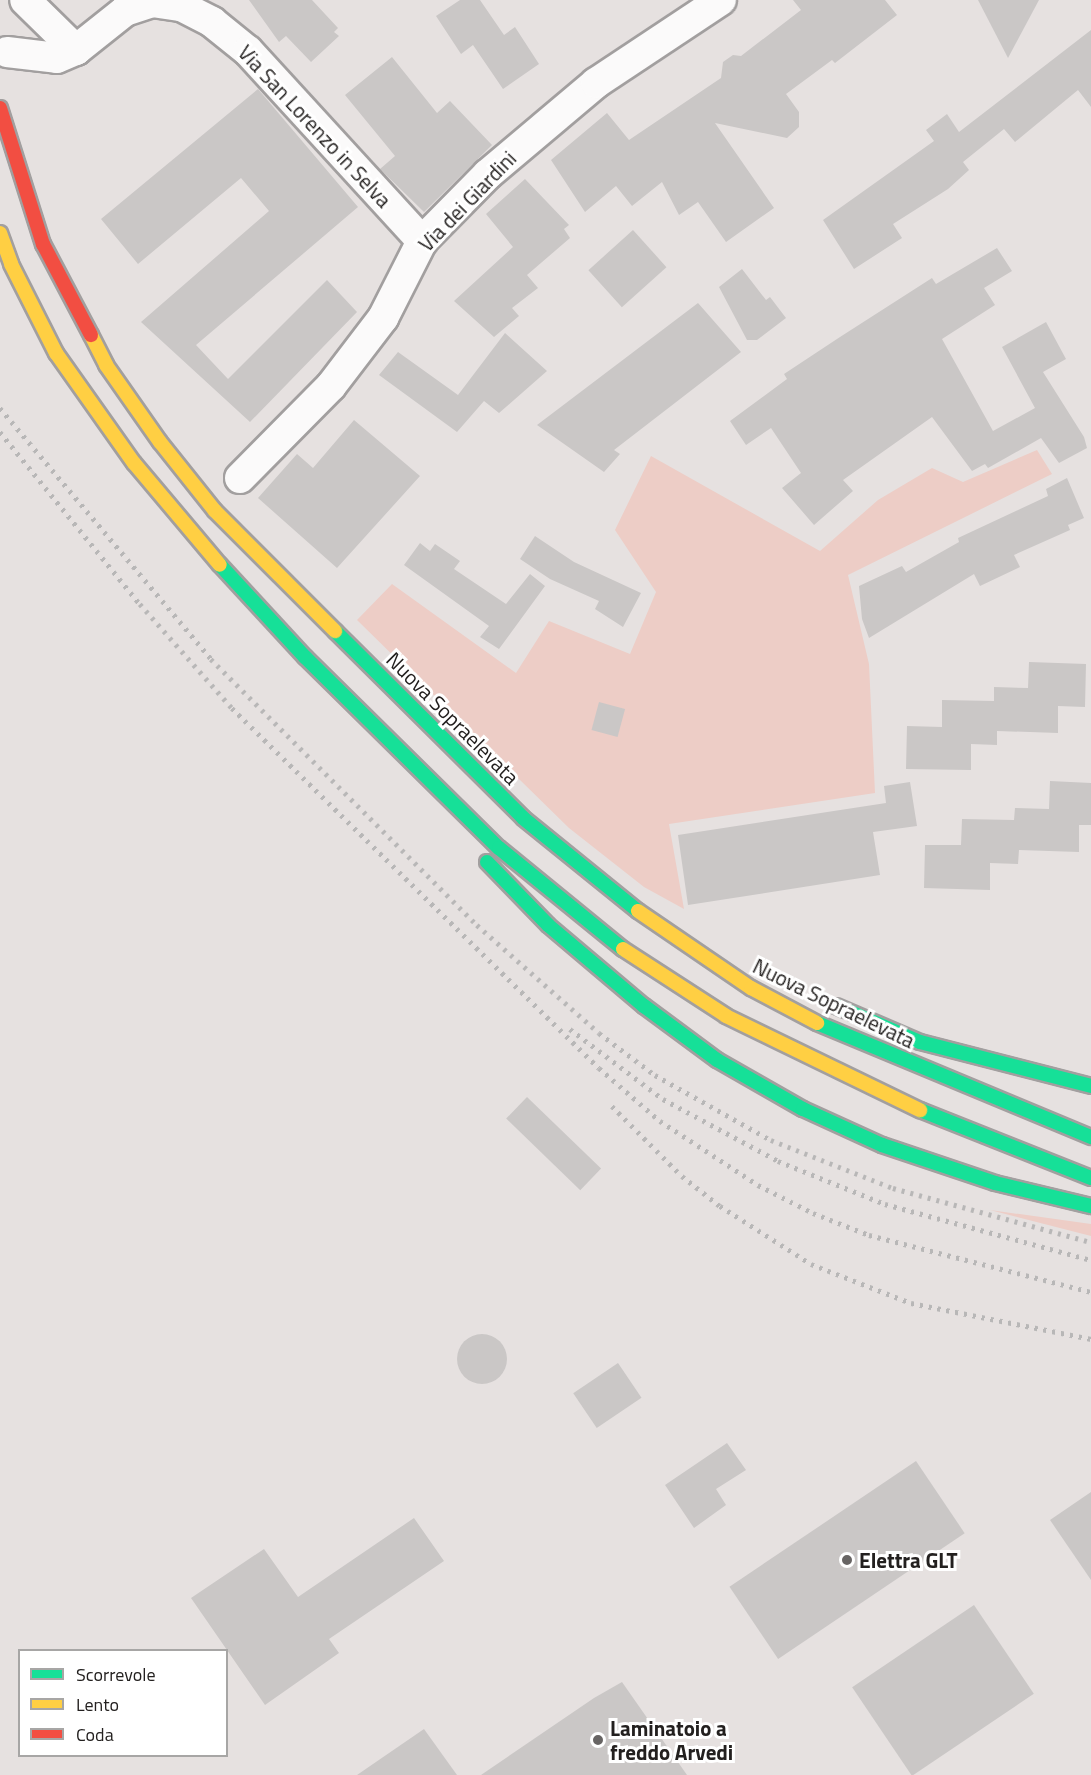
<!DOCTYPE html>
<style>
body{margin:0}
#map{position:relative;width:1091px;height:1775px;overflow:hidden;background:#e6e1e0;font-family:"Titillium Web",sans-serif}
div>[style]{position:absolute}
.green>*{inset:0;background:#edcdc6}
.building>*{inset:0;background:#cac7c6;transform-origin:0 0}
.round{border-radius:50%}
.roads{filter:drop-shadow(2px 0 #a29f9f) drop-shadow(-2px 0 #a29f9f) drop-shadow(0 2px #a29f9f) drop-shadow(0 -2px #a29f9f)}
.street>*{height:30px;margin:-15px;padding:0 15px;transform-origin:15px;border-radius:15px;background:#fbfafa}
.fast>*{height:14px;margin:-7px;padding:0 7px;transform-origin:7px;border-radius:7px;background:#16e098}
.slow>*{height:14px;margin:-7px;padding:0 7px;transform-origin:7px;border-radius:7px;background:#ffcf43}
.jam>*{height:14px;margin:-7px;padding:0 7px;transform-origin:7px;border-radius:7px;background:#f24e42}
.rail>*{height:4.5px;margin-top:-2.25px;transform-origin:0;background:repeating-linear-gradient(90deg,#b8b7b7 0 3px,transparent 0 9px)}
.dots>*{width:16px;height:16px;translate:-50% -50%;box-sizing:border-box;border:3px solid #fff;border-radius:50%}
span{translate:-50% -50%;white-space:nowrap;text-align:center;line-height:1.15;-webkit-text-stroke:6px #fff;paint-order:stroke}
.street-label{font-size:21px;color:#23201f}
.poi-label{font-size:21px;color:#23201f;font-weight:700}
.left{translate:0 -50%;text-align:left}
.legend{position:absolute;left:18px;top:1649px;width:210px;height:108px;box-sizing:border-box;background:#fff;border:2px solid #a7a6a5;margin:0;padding:8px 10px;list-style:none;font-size:18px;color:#23201f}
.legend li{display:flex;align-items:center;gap:12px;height:30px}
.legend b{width:30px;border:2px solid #a7a6a5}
</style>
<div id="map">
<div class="green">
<i style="clip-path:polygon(1037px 450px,1052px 474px,848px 575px,869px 664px,875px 793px,669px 824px,684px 909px,644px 887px,569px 828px,357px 620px,392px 584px,516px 673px,549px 621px,630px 654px,656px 592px,615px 530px,651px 456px,820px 551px,878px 500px,932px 468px,963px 482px)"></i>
<i style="clip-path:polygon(990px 1210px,1091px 1224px,1091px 1236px)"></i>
</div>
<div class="building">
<i style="clip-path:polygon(249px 0,312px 0,338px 28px,334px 32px,339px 36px,311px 62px,286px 36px,279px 42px)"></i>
<i style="clip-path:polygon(460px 0,480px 0,504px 35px,515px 27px,539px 64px,503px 89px,473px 45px,461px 54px,436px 16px)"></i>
<i style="clip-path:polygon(793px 0,885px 0,897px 15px,835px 63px,832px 60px,786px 94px,799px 112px,799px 127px,787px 138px,715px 123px,774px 208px,726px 242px,698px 202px,679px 215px,662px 182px,632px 206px,616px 186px,585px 212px,551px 160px,607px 113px,629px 140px,721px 78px,723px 62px,733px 55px,741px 56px,801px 10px)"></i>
<i style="clip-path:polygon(978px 0,1039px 0,1008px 58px)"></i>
<i style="clip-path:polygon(1091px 30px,1091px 107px,1078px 90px,1015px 142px,1004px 129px,963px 162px,969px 170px,948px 189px,893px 224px,902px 238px,854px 269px,823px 220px,934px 141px,926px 130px,947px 114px,959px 132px)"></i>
<i style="clip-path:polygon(392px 57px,437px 113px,450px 101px,492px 145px,424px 212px,380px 169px,395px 156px,345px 95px)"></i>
<i style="clip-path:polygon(258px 89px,358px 207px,196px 345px,228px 379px,327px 280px,357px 312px,250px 422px,141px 322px,269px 211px,241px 178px,138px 264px,101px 219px)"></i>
<i style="clip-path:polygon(525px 179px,569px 225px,564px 229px,570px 238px,527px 275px,538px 288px,512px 308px,519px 316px,494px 337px,454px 301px,513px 247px,486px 214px)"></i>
<i style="left:633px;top:230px;width:50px;height:60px;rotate:48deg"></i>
<i style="clip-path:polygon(997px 248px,1012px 271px,984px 288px,995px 305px,942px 339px,993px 431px,1035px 408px,1002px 347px,1046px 322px,1066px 359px,1043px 372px,1084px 437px,1087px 448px,1059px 463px,1041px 438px,988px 468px,985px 464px,972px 471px,932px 417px,843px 480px,853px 491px,814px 525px,782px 488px,801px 473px,771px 428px,746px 445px,730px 421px,787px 379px,784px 374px,840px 337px,932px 278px,936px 284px)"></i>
<i style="clip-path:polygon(742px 269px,766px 300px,770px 297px,786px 318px,757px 340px,747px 340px,719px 287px)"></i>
<i style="clip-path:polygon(698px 303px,741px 352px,614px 450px,620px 454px,604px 472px,537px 425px)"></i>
<i style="clip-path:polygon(505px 333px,547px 371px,499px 413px,484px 401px,457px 432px,379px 375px,398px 352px,458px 395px)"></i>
<i style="clip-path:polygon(354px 420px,420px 476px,337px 568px,258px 498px,297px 454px,313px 468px)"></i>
<i style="clip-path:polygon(1067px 478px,1084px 518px,1068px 525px,1070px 530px,1014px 555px,1020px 567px,980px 586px,974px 574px,869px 638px,862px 619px,859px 586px,902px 566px,906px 572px,959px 542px,958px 538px,1048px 496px,1046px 489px)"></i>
<i style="clip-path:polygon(535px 536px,574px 562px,641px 593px,623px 627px,595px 609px,599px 601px,550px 579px,520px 559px)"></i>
<i style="clip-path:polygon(420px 543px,430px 551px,435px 544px,460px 561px,454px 569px,506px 604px,530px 574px,545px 586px,499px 649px,480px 637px,489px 626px,404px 565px)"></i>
<i style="clip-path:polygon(1029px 662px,1086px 664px,1085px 707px,1058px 706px,1058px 733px,997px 731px,997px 745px,971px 744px,971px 770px,906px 769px,907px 726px,942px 727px,942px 700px,994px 701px,994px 687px,1028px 688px)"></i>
<i style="left:599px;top:702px;width:27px;height:29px;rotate:15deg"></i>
<i style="clip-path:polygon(1050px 781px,1091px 783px,1091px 825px,1079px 825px,1079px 852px,1019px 850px,1018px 864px,990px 863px,990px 890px,924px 888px,925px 845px,961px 845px,962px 819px,1014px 820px,1015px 808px,1049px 809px)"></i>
<i style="clip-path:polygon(910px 782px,917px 826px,873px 832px,880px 875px,688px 905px,678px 835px,886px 803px,884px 786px)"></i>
<i style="left:527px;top:1097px;width:103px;height:30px;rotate:44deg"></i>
<i class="round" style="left:457px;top:1334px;width:50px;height:50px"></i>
<i style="left:618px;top:1363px;width:42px;height:54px;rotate:56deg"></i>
<i style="clip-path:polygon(727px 1443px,746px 1470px,716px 1489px,726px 1505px,694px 1528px,665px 1485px)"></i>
<i style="left:916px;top:1461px;width:87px;height:225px;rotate:56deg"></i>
<i style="clip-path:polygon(1091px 1492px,1091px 1580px,1050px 1520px)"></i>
<i style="clip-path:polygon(414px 1518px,444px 1561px,329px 1639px,339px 1653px,265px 1705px,191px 1598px,264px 1549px,298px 1597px)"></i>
<i style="left:974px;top:1605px;width:107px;height:147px;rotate:56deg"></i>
<i style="clip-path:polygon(622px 1682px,687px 1775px,481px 1775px,594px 1698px)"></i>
<i style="clip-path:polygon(424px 1729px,457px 1775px,357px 1775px)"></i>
</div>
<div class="roads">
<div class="street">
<i style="left:76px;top:50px;width:63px;rotate:-38.5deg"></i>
<i style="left:125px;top:11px;width:28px;rotate:-18deg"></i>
<i style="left:152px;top:2px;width:29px;rotate:8deg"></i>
<i style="left:181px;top:6px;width:35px;rotate:27deg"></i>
<i style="left:212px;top:22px;width:46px;rotate:38.9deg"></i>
<i style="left:248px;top:51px;width:258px;rotate:47.5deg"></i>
<i style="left:7px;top:52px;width:50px;rotate:6.8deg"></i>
<i style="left:57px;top:58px;width:21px;rotate:-23deg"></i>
<i style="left:76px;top:50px;width:71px;rotate:-135.6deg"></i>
<i style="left:240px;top:478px;width:129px;rotate:-45.3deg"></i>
<i style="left:331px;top:386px;width:86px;rotate:-52.6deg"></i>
<i style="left:383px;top:318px;width:86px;rotate:-63.1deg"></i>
<i style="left:422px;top:241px;width:94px;rotate:-45.4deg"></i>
<i style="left:488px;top:174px;width:141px;rotate:-40.1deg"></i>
<i style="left:596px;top:83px;width:150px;rotate:-33.6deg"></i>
</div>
<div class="fast">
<i style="left:220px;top:565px;width:125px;rotate:47.3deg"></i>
<i style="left:305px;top:657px;width:272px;rotate:44.6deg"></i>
<i style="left:499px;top:848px;width:160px;rotate:39.2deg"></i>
<i style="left:335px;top:631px;width:265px;rotate:44.8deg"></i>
<i style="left:523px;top:818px;width:148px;rotate:39deg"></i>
<i style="left:487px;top:862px;width:88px;rotate:45.9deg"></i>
<i style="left:548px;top:925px;width:126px;rotate:40.2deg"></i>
<i style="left:644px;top:1006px;width:91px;rotate:36.5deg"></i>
<i style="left:717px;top:1060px;width:99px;rotate:29.7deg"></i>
<i style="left:803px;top:1109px;width:87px;rotate:24.5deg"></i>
<i style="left:882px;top:1145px;width:119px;rotate:18.6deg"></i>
<i style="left:995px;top:1183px;width:99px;rotate:13.5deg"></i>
<i style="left:836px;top:1006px;width:91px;rotate:23.2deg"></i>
<i style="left:920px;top:1042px;width:177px;rotate:14.4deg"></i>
<i style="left:817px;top:1023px;width:297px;rotate:22.6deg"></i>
<i style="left:920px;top:1110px;width:184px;rotate:21.7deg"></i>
</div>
<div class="slow">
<i style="left:0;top:233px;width:33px;rotate:70deg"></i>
<i style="left:11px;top:264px;width:100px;rotate:63.2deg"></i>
<i style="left:56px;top:353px;width:135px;rotate:54.7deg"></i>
<i style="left:134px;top:463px;width:133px;rotate:49.9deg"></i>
<i style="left:91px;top:335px;width:34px;rotate:63deg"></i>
<i style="left:106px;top:365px;width:94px;rotate:55deg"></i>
<i style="left:160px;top:442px;width:88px;rotate:51.4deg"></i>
<i style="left:215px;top:511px;width:170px;rotate:45deg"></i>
<i style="left:638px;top:911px;width:137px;rotate:34.3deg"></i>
<i style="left:751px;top:988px;width:75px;rotate:27.9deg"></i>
<i style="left:623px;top:949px;width:123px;rotate:33deg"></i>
<i style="left:726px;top:1016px;width:216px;rotate:25.9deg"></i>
</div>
<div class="jam">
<i style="left:0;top:108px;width:143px;rotate:72.5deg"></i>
<i style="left:43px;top:244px;width:103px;rotate:62.2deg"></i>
</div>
</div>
<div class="rail">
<i style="left:0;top:408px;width:328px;rotate:49.9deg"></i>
<i style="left:211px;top:659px;width:376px;rotate:45deg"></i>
<i style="left:477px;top:925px;width:163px;rotate:41.5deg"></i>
<i style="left:599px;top:1033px;width:70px;rotate:36.9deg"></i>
<i style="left:655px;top:1075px;width:133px;rotate:29.3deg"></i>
<i style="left:771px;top:1140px;width:131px;rotate:21.5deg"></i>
<i style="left:893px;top:1188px;width:205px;rotate:15.3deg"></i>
<i style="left:0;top:432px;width:222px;rotate:50.9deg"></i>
<i style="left:140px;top:604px;width:139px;rotate:48.5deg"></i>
<i style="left:232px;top:708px;width:514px;rotate:44.45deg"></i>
<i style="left:599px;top:1068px;width:81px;rotate:41deg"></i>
<i style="left:660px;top:1121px;width:117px;rotate:33.1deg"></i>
<i style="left:758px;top:1185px;width:62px;rotate:27deg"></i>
<i style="left:813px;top:1213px;width:60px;rotate:21.4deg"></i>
<i style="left:869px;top:1235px;width:229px;rotate:14.4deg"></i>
<i style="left:570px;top:1029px;width:116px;rotate:37deg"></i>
<i style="left:663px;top:1099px;width:131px;rotate:28.3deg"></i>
<i style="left:778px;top:1161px;width:115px;rotate:21.9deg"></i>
<i style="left:885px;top:1204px;width:213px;rotate:15.2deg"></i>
<i style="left:612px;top:1106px;width:99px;rotate:45deg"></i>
<i style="left:682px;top:1176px;width:48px;rotate:38.3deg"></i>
<i style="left:720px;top:1206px;width:108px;rotate:32.5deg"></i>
<i style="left:811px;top:1264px;width:107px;rotate:21.3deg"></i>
<i style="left:911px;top:1303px;width:184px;rotate:11.3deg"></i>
</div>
<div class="dots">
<i style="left:847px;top:1560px;background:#676463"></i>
<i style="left:598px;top:1740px;background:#676463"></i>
</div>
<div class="street-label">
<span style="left:315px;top:126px;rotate:47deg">Via San Lorenzo in Selva</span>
<span style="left:467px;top:201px;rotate:-46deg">Via dei Giardini</span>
<span style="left:453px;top:718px;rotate:45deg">Nuova Sopraelevata</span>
<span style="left:834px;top:1003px;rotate:26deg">Nuova Sopraelevata</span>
</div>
<div class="poi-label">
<span class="left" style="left:859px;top:1560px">Elettra GLT</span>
<span class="left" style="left:610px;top:1740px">Laminatoio a<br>freddo Arvedi</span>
</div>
<ul class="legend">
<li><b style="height:8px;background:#16e098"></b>Scorrevole</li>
<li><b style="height:8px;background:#ffcf43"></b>Lento</li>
<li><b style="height:8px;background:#f24e42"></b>Coda</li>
</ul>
</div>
